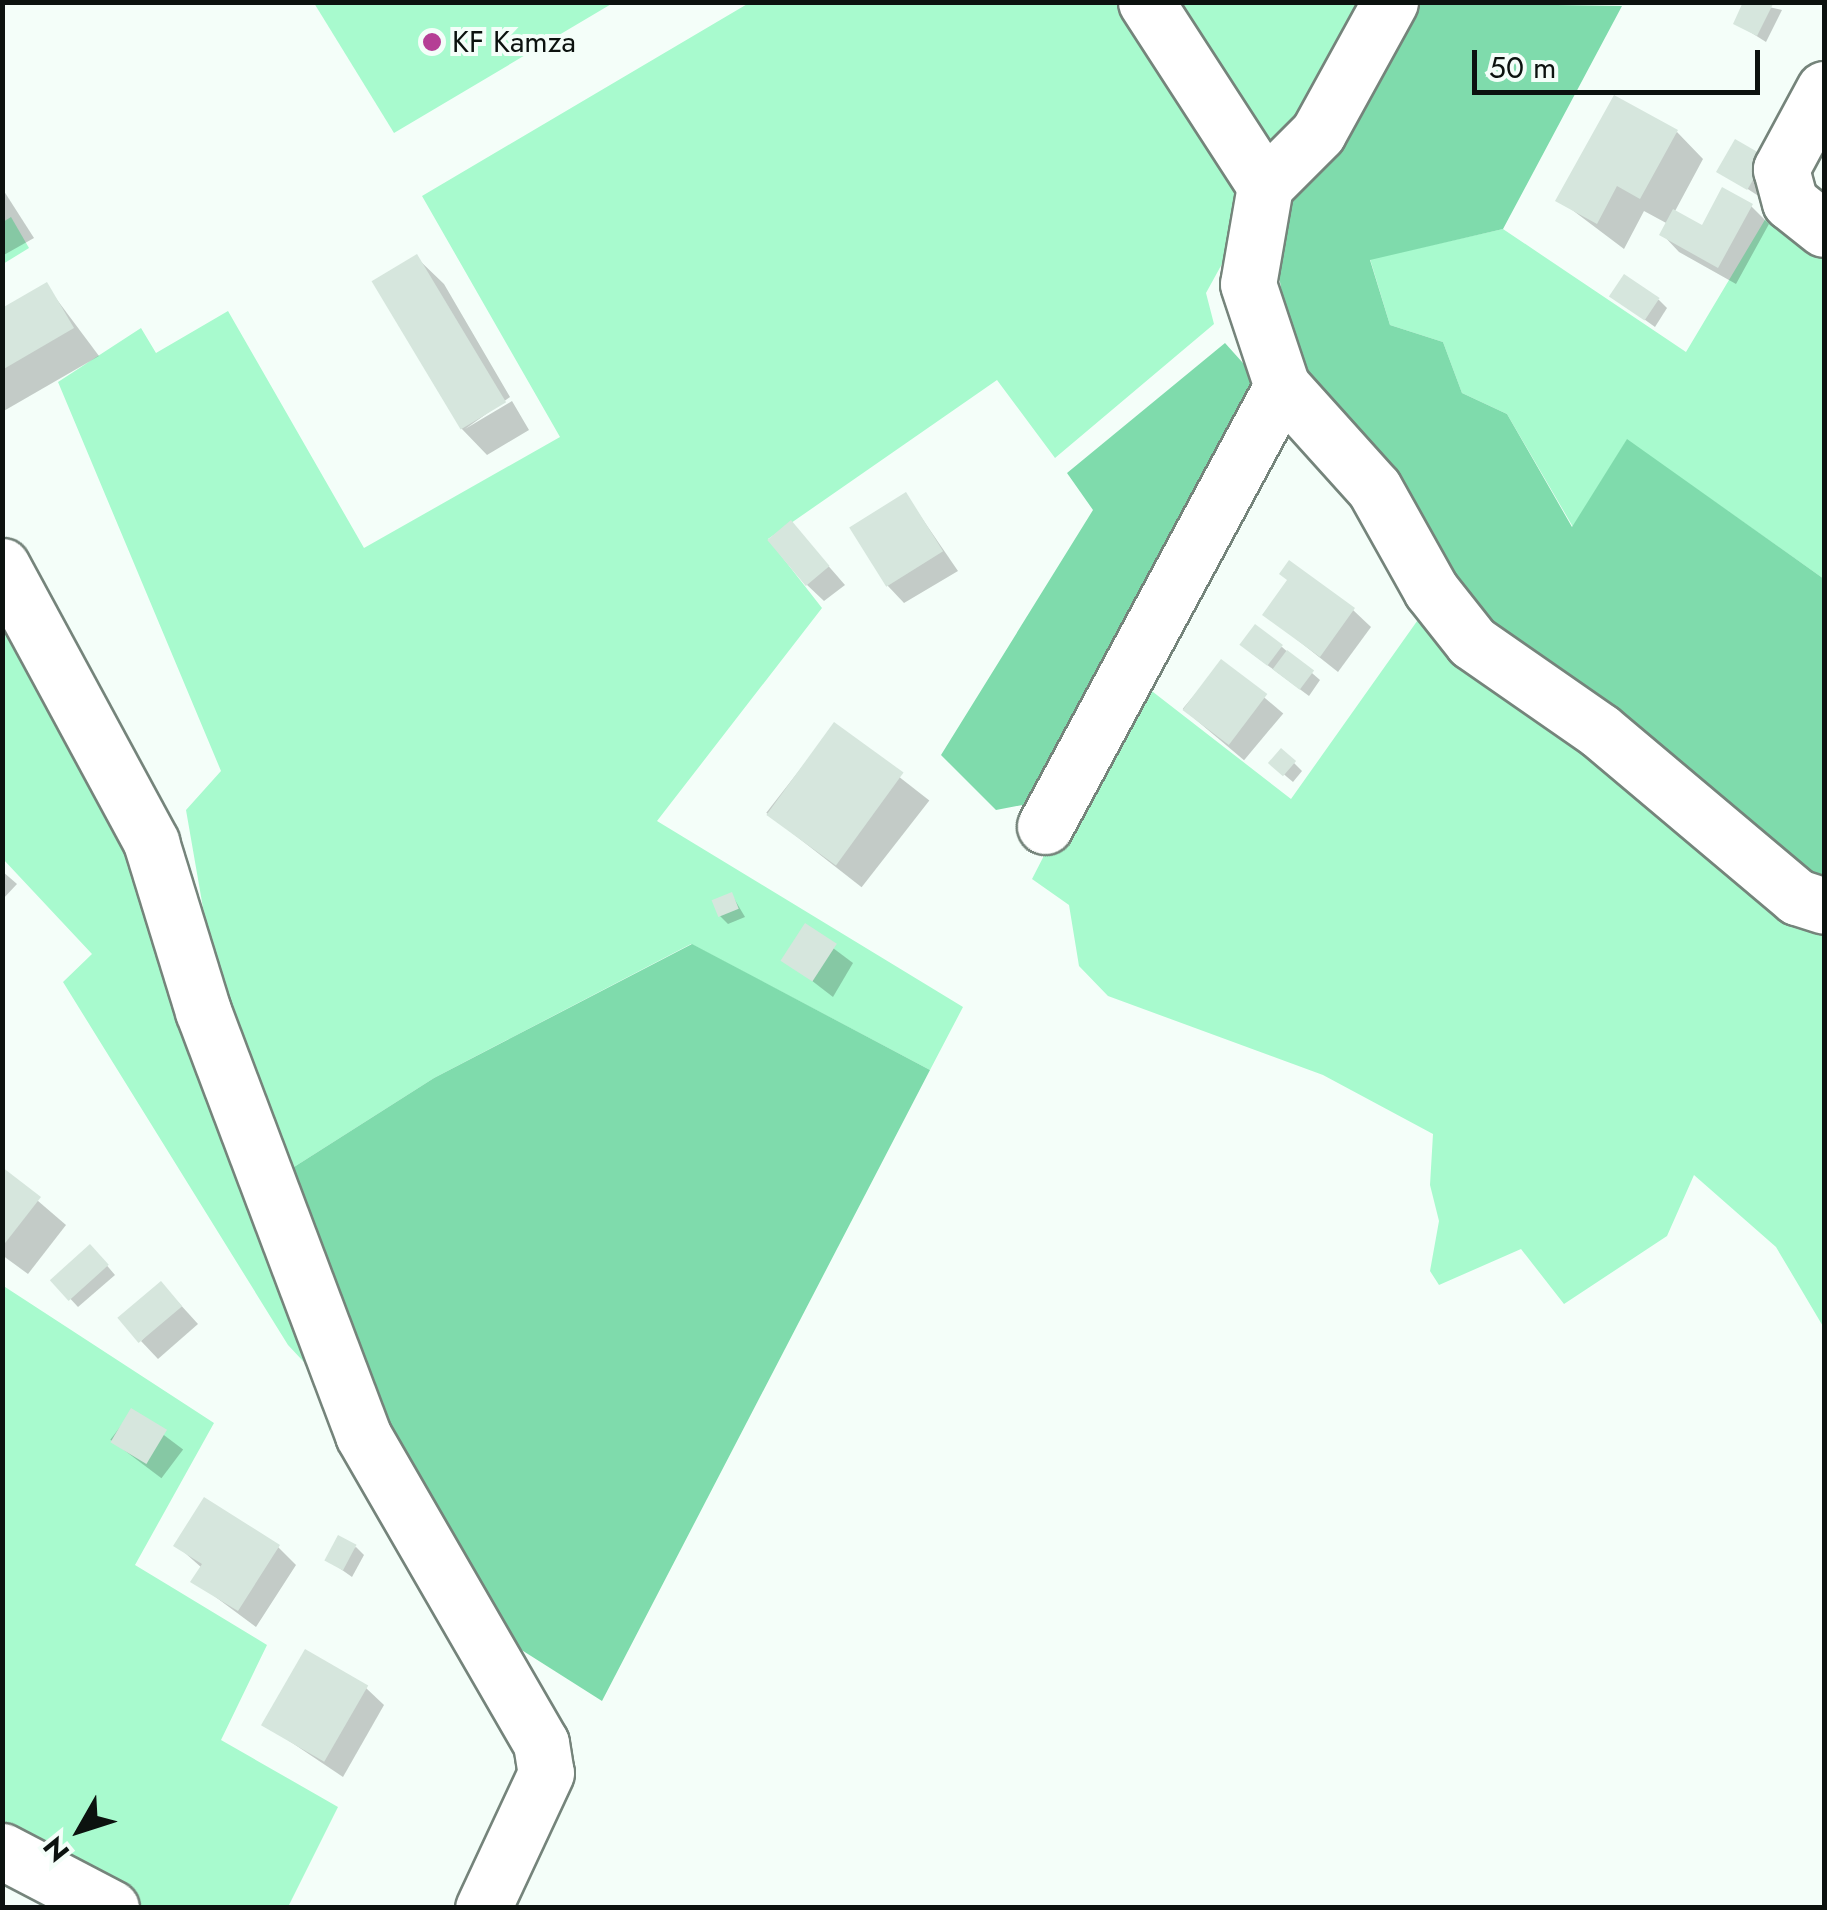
<!DOCTYPE html>
<style>
body{margin:0}
#map{position:relative;width:1827px;height:1910px;overflow:hidden;background:#f4fef9;font-family:Jost,sans-serif}
div>[style]{position:absolute}
.green>*{inset:0;background:#a8face}
.forest>*{inset:0;background:#7fdbac}
.shadow>*{inset:0;background:#0003;transform-origin:0 0}
.building>*{inset:0;background:#d6e6dd;transform-origin:0 0}
.roads{filter:drop-shadow(2px 0 #75847b) drop-shadow(-2px 0 #75847b) drop-shadow(0 2px #75847b) drop-shadow(0 -2px #75847b)}
.minor>*{height:55px;margin:-27.5px;padding:0 27.5px;transform-origin:27.5px;border-radius:27.5px;background:#fff}
.dots>*{width:28px;height:28px;translate:-50% -50%;box-sizing:border-box;border:5px solid #f4fef9;border-radius:50%}
span{translate:-50% -50%;white-space:nowrap;text-align:center;line-height:1.15;-webkit-text-stroke:8px #f4fef9;paint-order:stroke}
.poi-label{font-size:30px;color:#0c120f}
.left{translate:0 -50%;text-align:left}
.frame{position:absolute;inset:0;border:5px solid #0c120f;pointer-events:none}
.north{position:absolute;left:30px;top:1780px;width:100px;height:100px;-webkit-text-stroke:8px #f4fef9;paint-order:stroke;rotate:231deg;font-size:28px;font-weight:700;line-height:40px;text-align:center;color:#0c120f}
.north::after{content:'';display:block;margin:auto;width:35px;height:45px;background:#0c120f;clip-path:polygon(50% 0,100% 100%,50% 72%,0 100%)}
.scale{position:absolute;left:1472px;top:50px;width:288px;height:45px;box-sizing:border-box;border:5px solid #0c120f;border-top:0;padding-left:12px;font-size:30px;line-height:35px;white-space:nowrap;color:#0c120f;-webkit-text-stroke:8px #f4fef9;paint-order:stroke}
</style>
<div id="map">
<div class="green">
<i style="clip-path:polygon(314px 3px,613px 3px,394px 133px)"></i>
<i style="clip-path:polygon(749px 3px,1118px 3px,1237px 191px,1239px 233px,1206px 293px,1214px 324px,1055px 458px,997px 380px,768px 539px,822px 608px,657px 821px,963px 1007px,930px 1070px,691px 944px,434px 1078px,283px 1174px,215px 977px,186px 810px,221px 771px,58px 382px,141px 328px,156px 353px,228px 311px,364px 548px,560px 437px,422px 196px)"></i>
<i style="clip-path:polygon(1167px 3px,1376px 3px,1329px 85px,1272px 146px)"></i>
<i style="clip-path:polygon(11px 217px,29px 248px,3px 264px,3px 222px)"></i>
<i style="clip-path:polygon(1766px 218px,1824px 260px,1824px 579px,1627px 440px,1573px 527px,1507px 414px,1462px 393px,1443px 342px,1390px 325px,1370px 259px,1503px 229px,1686px 352px)"></i>
<i style="clip-path:polygon(1449px 576px,1824px 908px,1824px 1328px,1776px 1247px,1694px 1175px,1667px 1236px,1564px 1304px,1521px 1249px,1439px 1285px,1430px 1271px,1439px 1221px,1430px 1185px,1433px 1134px,1323px 1075px,1108px 996px,1079px 966px,1069px 905px,1032px 879px,1135px 678px,1291px 799px)"></i>
<i style="clip-path:polygon(2px 611px,100px 780px,330px 1390px,288px 1345px,63px 982px,92px 954px,3px 859px)"></i>
<i style="clip-path:polygon(2px 1285px,214px 1423px,135px 1565px,267px 1645px,221px 1740px,338px 1807px,288px 1907px,145px 1907px,3px 1832px)"></i>
</div>
<div class="forest">
<i style="clip-path:polygon(1414px 3px,1622px 6px,1503px 229px,1370px 260px,1390px 325px,1443px 342px,1462px 393px,1507px 414px,1572px 527px,1627px 439px,1824px 579px,1824px 908px,1470px 613px,1293px 356px,1273px 242px,1285px 204px)"></i>
<i style="clip-path:polygon(1225px 343px,1269px 392px,1043px 801px,996px 810px,941px 755px,1093px 510px,1067px 473px)"></i>
<i style="clip-path:polygon(692px 944px,930px 1070px,602px 1701px,520px 1649px,450px 1532px,391px 1463px,283px 1174px,434px 1078px)"></i>
</div>
<div class="shadow">
<i style="clip-path:polygon(1746px 2px,1782px 10px,1766px 42px,1736px 23px)"></i>
<i style="clip-path:polygon(1677px 132px,1703px 159px,1674px 213px,1703px 228px,1751px 206px,1769px 224px,1736px 284px,1679px 252px,1662px 234px,1668px 224px,1644px 211px,1624px 249px,1559px 200px)"></i>
<i style="clip-path:polygon(1773px 167px,1757px 195px,1720px 171px)"></i>
<i style="clip-path:polygon(2px 188px,34px 238px,2px 256px)"></i>
<i style="clip-path:polygon(417px 258px,444px 284px,510px 397px,465px 429px,512px 401px,529px 430px,487px 455px,461px 428px)"></i>
<i style="clip-path:polygon(46px 285px,99px 356px,2px 412px,2px 311px)"></i>
<i style="clip-path:polygon(1613px 297px,1659px 300px,1667px 308px,1655px 327px)"></i>
<i style="clip-path:polygon(906px 495px,958px 571px,904px 603px,887px 585px)"></i>
<i style="clip-path:polygon(791px 523px,845px 585px,824px 601px,806px 584px)"></i>
<i style="clip-path:polygon(1353px 610px,1371px 627px,1338px 672px,1266px 615px)"></i>
<i style="clip-path:polygon(1282px 647px,1320px 680px,1309px 696px,1251px 653px)"></i>
<i style="left:1222px;top:662px;width:80px;height:61px;rotate:40deg"></i>
<i style="left:834px;top:726px;width:121px;height:110px;rotate:38deg"></i>
<i style="clip-path:polygon(1294px 763px,1302px 771px,1293px 782px,1280px 771px)"></i>
<i style="clip-path:polygon(2px 871px,17px 884px,2px 900px)"></i>
<i style="clip-path:polygon(732px 895px,745px 917px,728px 924px,720px 916px)"></i>
<i style="clip-path:polygon(805px 927px,853px 963px,833px 997px,785px 960px)"></i>
<i style="clip-path:polygon(2px 1170px,66px 1225px,28px 1274px,2px 1255px)"></i>
<i style="clip-path:polygon(98px 1255px,115px 1275px,78px 1307px,53px 1280px)"></i>
<i style="clip-path:polygon(178px 1302px,198px 1324px,158px 1359px,141px 1341px)"></i>
<i style="left:132px;top:1411px;width:64px;height:36px;rotate:37deg"></i>
<i style="clip-path:polygon(176px 1545px,278px 1547px,296px 1565px,256px 1627px,194px 1581px,202px 1568px)"></i>
<i style="clip-path:polygon(356px 1547px,364px 1555px,352px 1577px,328px 1560px)"></i>
<i style="clip-path:polygon(366px 1688px,384px 1705px,343px 1777px,264px 1724px)"></i>
</div>
<div class="building">
<i style="clip-path:polygon(1743px 2px,1774px 2px,1757px 36px,1733px 24px)"></i>
<i style="clip-path:polygon(1614px 95px,1678px 130px,1640px 199px,1617px 186px,1597px 224px,1555px 201px)"></i>
<i style="left:1735px;top:139px;width:36px;height:38px;rotate:30deg"></i>
<i style="clip-path:polygon(1722px 187px,1753px 204px,1718px 268px,1659px 235px,1673px 209px,1702px 225px)"></i>
<i style="left:417px;top:254px;width:173px;height:53px;rotate:59deg"></i>
<i style="left:1624px;top:274px;width:43px;height:27px;rotate:34deg"></i>
<i style="clip-path:polygon(47px 282px,74px 328px,2px 370px,2px 308px)"></i>
<i style="left:906px;top:492px;width:70px;height:67px;rotate:58deg"></i>
<i style="left:791px;top:520px;width:60px;height:31px;rotate:50deg"></i>
<i style="clip-path:polygon(1289px 560px,1355px 608px,1320px 657px,1262px 615px,1287px 580px,1279px 574px)"></i>
<i style="left:1255px;top:624px;width:35px;height:26px;rotate:37deg"></i>
<i style="left:1287px;top:650px;width:34px;height:24px;rotate:37deg"></i>
<i style="left:1221px;top:659px;width:58px;height:64px;rotate:37deg"></i>
<i style="left:834px;top:722px;width:86px;height:115px;rotate:36deg"></i>
<i style="left:1281px;top:748px;width:20px;height:20px;rotate:41deg"></i>
<i style="left:732px;top:892px;width:18px;height:22px;rotate:68deg"></i>
<i style="left:805px;top:923px;width:38px;height:45px;rotate:33deg"></i>
<i style="clip-path:polygon(2px 1167px,41px 1197px,2px 1247px)"></i>
<i style="left:90px;top:1244px;width:28px;height:54px;rotate:48deg"></i>
<i style="left:161px;top:1281px;width:33px;height:57px;rotate:50deg"></i>
<i style="left:131px;top:1408px;width:42px;height:40px;rotate:31deg"></i>
<i style="clip-path:polygon(204px 1497px,280px 1545px,238px 1611px,190px 1582px,202px 1564px,173px 1546px)"></i>
<i style="left:338px;top:1535px;width:21px;height:29px;rotate:28deg"></i>
<i style="left:305px;top:1649px;width:73px;height:88px;rotate:30deg"></i>
</div>
<div class="roads">
<div class="minor">
<i style="left:1146px;top:2px;width:219px;rotate:57.1deg"></i>
<i style="left:1390px;top:2px;width:149px;rotate:118.8deg"></i>
<i style="left:1318px;top:133px;width:75px;rotate:135deg"></i>
<i style="left:1265px;top:186px;width:99px;rotate:99.8deg"></i>
<i style="left:1248px;top:284px;width:108px;rotate:71.6deg"></i>
<i style="left:1282px;top:386px;width:137px;rotate:48deg"></i>
<i style="left:1374px;top:488px;width:117px;rotate:60.8deg"></i>
<i style="left:1431px;top:590px;width:66px;rotate:51.7deg"></i>
<i style="left:1472px;top:642px;width:156px;rotate:34.8deg"></i>
<i style="left:1600px;top:731px;width:258px;rotate:40.1deg"></i>
<i style="left:1797px;top:897px;width:28px;rotate:18deg"></i>
<i style="left:1824px;top:89px;width:91px;rotate:118.3deg"></i>
<i style="left:1781px;top:169px;width:34px;rotate:75deg"></i>
<i style="left:1790px;top:202px;width:43px;rotate:38.5deg"></i>
<i style="left:2px;top:566px;width:314px;rotate:61.6deg"></i>
<i style="left:151px;top:842px;width:177px;rotate:72.9deg"></i>
<i style="left:203px;top:1011px;width:453px;rotate:69.3deg"></i>
<i style="left:363px;top:1435px;width:356px;rotate:60deg"></i>
<i style="left:541px;top:1743px;width:30px;rotate:81deg"></i>
<i style="left:546px;top:1773px;width:149px;rotate:115deg"></i>
<i style="left:1045px;top:826px;width:500px;rotate:-61.7deg"></i>
<i style="left:2px;top:1851px;width:123px;rotate:27.6deg"></i>
</div>
</div>
<div class="dots">
<i style="left:432px;top:42px;background:#b53f95"></i>
</div>
<div class="poi-label">
<span class="left" style="left:452px;top:42px">KF Kamza</span>
</div>
<div class="frame"></div>
<div class="north">N</div>
<div class="scale">50 m</div>
</div>
